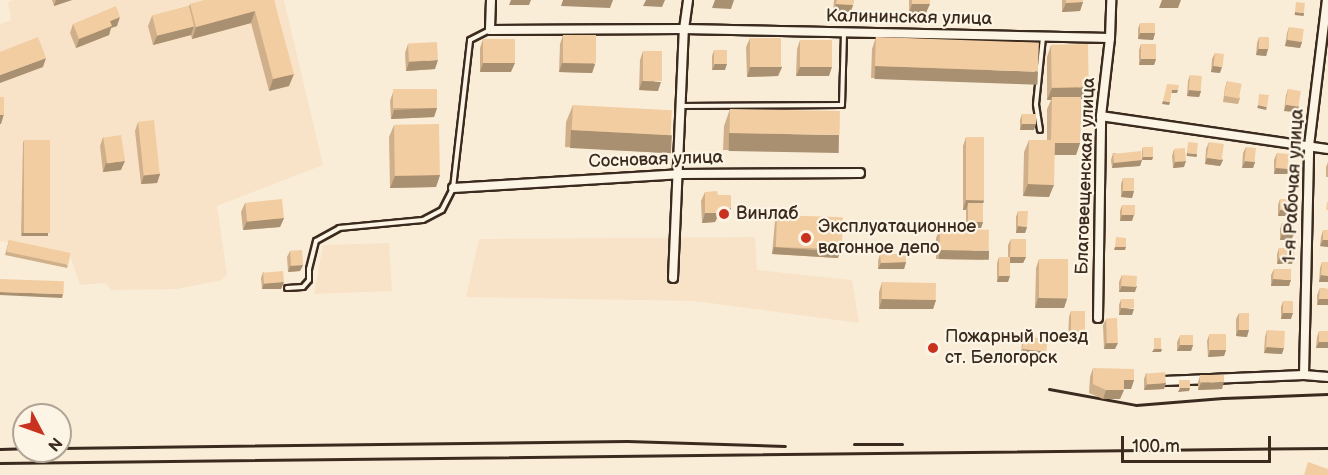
<!DOCTYPE html>
<meta charset="utf-8">
<style>
body{margin:0}
#map{position:relative;width:1328px;height:475px;overflow:hidden;background:#faedd8;font-family:"Balsamiq Sans",sans-serif}
div>[style]{position:absolute}
.built>*{inset:0;background:#f8e3c8}
.roads{filter:drop-shadow(2px 0 #3b2a1e) drop-shadow(-2px 0 #3b2a1e) drop-shadow(0 2px #3b2a1e) drop-shadow(0 -2px #3b2a1e)}
.service>*{height:4px;margin:-2px;padding:0 2px;transform-origin:2px;border-radius:2px;background:#fcf5e5}
.minor>*{height:8px;margin:-4px;padding:0 4px;transform-origin:4px;border-radius:4px;background:#fcf5e5}
.rail>*{height:3px;margin:-1.5px;padding:0 1.5px;transform-origin:1.5px;border-radius:1.5px;background:#3b2a1e}
.wall>*{inset:0;background:#d0b08b}
.shaded-wall>*{inset:0;background:#a99071;transform-origin:0 0}
.building>*{inset:0;background:#f2cda2;transform-origin:0 0}
.dots>*{width:16px;height:16px;translate:-50% -50%;box-sizing:border-box;border:3px solid #fcf5e5;border-radius:50%}
span{translate:-50% -50%;white-space:nowrap;text-align:center;line-height:1.15;-webkit-text-stroke:4.5px #fcf5e5;paint-order:stroke}
.street-label{font-size:18px;color:#3b2a1e}
.poi-label{font-size:18px;color:#3b2a1e}
.left{translate:0 -50%;text-align:left}
.north{position:absolute;left:12px;top:403px;width:60px;height:60px;box-sizing:border-box;background:#fcf5e5;border:2px solid #afa495;border-radius:50%;rotate:131deg;font-size:16px;font-weight:700;line-height:24px;text-align:center;color:#3b2a1e}
.north::after{content:'';display:block;margin:auto;width:21px;height:27px;background:#c8321e;clip-path:polygon(50% 0,100% 100%,50% 72%,0 100%)}
.scale{position:absolute;left:1121px;top:436px;width:150px;height:27px;box-sizing:border-box;border:3px solid #3b2a1e;border-top:0;padding-left:8px;font-size:18px;line-height:21px;white-space:nowrap;color:#3b2a1e;-webkit-text-stroke:4px #fcf5e5;paint-order:stroke}
</style>
<div id="map">
<div class="built">
<i style="clip-path:polygon(13px 0,284px 0,323px 165px,217px 206px,227px 274px,222px 280px,177px 289px,112px 290px,105px 283px,80px 285px,69px 253px,0 241px,0 24px,11px 20px,8px 2px)"></i>
<i style="clip-path:polygon(755px 237px,757px 270px,852px 280px,859px 323px,694px 301px,466px 297px,479px 239px)"></i>
<i style="clip-path:polygon(389px 243px,392px 291px,314px 294px,323px 245px)"></i>
</div>
<div class="roads">
<div class="service">
<i style="left:681px;top:106px;width:161px;rotate:-0.4deg"></i>
<i style="left:842px;top:105px;width:71px;rotate:-88.4deg"></i>
<i style="left:1040px;top:130px;width:26px;rotate:-99deg"></i>
<i style="left:1036px;top:104px;width:67px;rotate:-84deg"></i>
<i style="left:287px;top:288px;width:16px;rotate:-4deg"></i>
<i style="left:303px;top:287px;width:9px;rotate:-49deg"></i>
<i style="left:309px;top:280px;width:11px;rotate:-90deg"></i>
<i style="left:309px;top:269px;width:29px;rotate:-76deg"></i>
<i style="left:316px;top:241px;width:26px;rotate:-29deg"></i>
<i style="left:339px;top:228px;width:84px;rotate:-5.4deg"></i>
<i style="left:423px;top:220px;width:21px;rotate:-28deg"></i>
<i style="left:442px;top:210px;width:25px;rotate:-63deg"></i>
<i style="left:453px;top:188px;width:149px;rotate:-83.4deg"></i>
<i style="left:470px;top:40px;width:22px;rotate:-27deg"></i>
</div>
<div class="minor">
<i style="left:491px;top:0;width:30px;rotate:92deg"></i>
<i style="left:490px;top:30px;width:194px;rotate:-0.3deg"></i>
<i style="left:684px;top:29px;width:426px;rotate:1.2deg"></i>
<i style="left:1101px;top:116px;width:229px;rotate:8.3deg"></i>
<i style="left:453px;top:188px;width:226px;rotate:-3.5deg"></i>
<i style="left:679px;top:174px;width:181px;rotate:-0.3deg"></i>
<i style="left:673px;top:278px;width:249px;rotate:-87.5deg"></i>
<i style="left:684px;top:29px;width:29px;rotate:-82deg"></i>
<i style="left:1098px;top:318px;width:202px;rotate:-89.1deg"></i>
<i style="left:1101px;top:116px;width:79px;rotate:-83.4deg"></i>
<i style="left:1110px;top:38px;width:38px;rotate:-88deg"></i>
<i style="left:1304px;top:375px;width:229px;rotate:-88.7deg"></i>
<i style="left:1309px;top:146px;width:147px;rotate:-83deg"></i>
<i style="left:1164px;top:381px;width:140px;rotate:-2.5deg"></i>
<i style="left:1304px;top:375px;width:24px;rotate:5deg"></i>
</div>
</div>
<div class="rail">
<i style="left:1049px;top:389px;width:88px;rotate:10.4deg"></i>
<i style="left:1136px;top:405px;width:87px;rotate:-4.6deg"></i>
<i style="left:1223px;top:398px;width:105px;rotate:-2.2deg"></i>
<i style="left:854px;top:444px;width:48px"></i>
<i style="left:60px;top:448px;width:567px;rotate:-0.71deg"></i>
<i style="left:627px;top:441px;width:158px;rotate:1.8deg"></i>
<i style="left:0;top:449px;width:24px;rotate:-2deg"></i>
<i style="left:0;top:463px;width:1328px;rotate:-0.65deg"></i>
</div>
<div class="wall">
<i style="clip-path:polygon(52px 0,72px 0,54px 6px)"></i>
<i style="clip-path:polygon(274px 0,289px 86px,269px 91px,251px 23px,192px 39px,191px 35px,153px 45px,148px 26px,152px 16px,189px 6px,190px 4px)"></i>
<i style="clip-path:polygon(834px 0,854px 0,853px 5px,850px 14px,833px 13px)"></i>
<i style="clip-path:polygon(909px 0,930px 0,926px 13px,909px 13px)"></i>
<i style="clip-path:polygon(1062px 0,1083px 0,1083px 2px,1080px 11px,1062px 12px)"></i>
<i style="clip-path:polygon(1140px 23px,1155px 33px,1153px 40px,1138px 39px,1138px 29px)"></i>
<i style="clip-path:polygon(73px 24px,117px 26px,111px 28px,109px 35px,76px 48px,70px 33px)"></i>
<i style="clip-path:polygon(1289px 27px,1302px 42px,1300px 48px,1285px 46px,1287px 33px)"></i>
<i style="clip-path:polygon(563px 35px,595px 64px,592px 73px,559px 72px,560px 44px)"></i>
<i style="clip-path:polygon(876px 37px,1033px 83px,871px 78px,872px 49px)"></i>
<i style="clip-path:polygon(1259px 37px,1268px 49px,1266px 56px,1256px 55px,1257px 43px)"></i>
<i style="clip-path:polygon(750px 38px,782px 67px,778px 76px,747px 77px,746px 47px)"></i>
<i style="clip-path:polygon(483px 39px,511px 72px,480px 72px,480px 48px)"></i>
<i style="clip-path:polygon(800px 40px,829px 76px,796px 76px,797px 49px)"></i>
<i style="clip-path:polygon(408px 44px,435px 69px,406px 71px,405px 53px)"></i>
<i style="clip-path:polygon(1141px 44px,1156px 59px,1154px 65px,1139px 65px,1139px 50px)"></i>
<i style="clip-path:polygon(1051px 45px,1085px 99px,1081px 99px,1080px 143px,1076px 155px,1054px 155px,1049px 197px,1023px 196px,1024px 152px,1029px 140px,1047px 140px,1047px 109px,1051px 100px,1047px 100px,1047px 57px)"></i>
<i style="clip-path:polygon(714px 50px,725px 70px,712px 70px,712px 56px)"></i>
<i style="clip-path:polygon(643px 51px,658px 91px,639px 90px,640px 60px)"></i>
<i style="clip-path:polygon(1215px 53px,1220px 73px,1211px 72px,1212px 59px)"></i>
<i style="clip-path:polygon(1190px 75px,1201px 91px,1199px 97px,1187px 96px,1188px 81px)"></i>
<i style="clip-path:polygon(1227px 81px,1240px 98px,1238px 104px,1223px 102px,1225px 88px)"></i>
<i style="clip-path:polygon(1288px 89px,1297px 112px,1284px 111px,1286px 95px)"></i>
<i style="clip-path:polygon(393px 92px,437px 108px,434px 117px,391px 119px,390px 101px)"></i>
<i style="clip-path:polygon(573px 105px,672px 136px,665px 153px,565px 147px,566px 122px)"></i>
<i style="clip-path:polygon(730px 109px,833px 152px,723px 150px,724px 126px)"></i>
<i style="clip-path:polygon(1022px 114px,1034px 130px,1020px 130px,1020px 120px)"></i>
<i style="clip-path:polygon(138px 122px,160px 174px,157px 183px,141px 184px,135px 131px)"></i>
<i style="clip-path:polygon(394px 125px,440px 175px,436px 187px,390px 188px,389px 137px)"></i>
<i style="clip-path:polygon(103px 137px,121px 170px,103px 172px,100px 146px)"></i>
<i style="clip-path:polygon(966px 137px,984px 201px,983px 203px,983px 222px,981px 228px,966px 228px,966px 210px,963px 210px,963px 146px)"></i>
<i style="clip-path:polygon(24px 140px,47px 236px,21px 236px,23px 143px)"></i>
<i style="clip-path:polygon(1209px 142px,1223px 160px,1220px 166px,1205px 164px,1206px 149px)"></i>
<i style="clip-path:polygon(1143px 147px,1153px 157px,1152px 160px,1142px 160px,1140px 166px,1112px 168px,1111px 160px,1113px 153px,1142px 159px,1142px 150px)"></i>
<i style="clip-path:polygon(1246px 147px,1255px 162px,1253px 168px,1242px 168px,1243px 153px)"></i>
<i style="clip-path:polygon(1174px 149px,1184px 167px,1173px 168px,1172px 156px)"></i>
<i style="clip-path:polygon(1277px 153px,1289px 168px,1287px 174px,1274px 174px,1274px 160px)"></i>
<i style="clip-path:polygon(1328px 162px,1328px 177px,1326px 177px,1326px 167px)"></i>
<i style="clip-path:polygon(1123px 178px,1134px 191px,1132px 198px,1121px 197px,1121px 184px)"></i>
<i style="clip-path:polygon(705px 192px,718px 195px,731px 208px,728px 217px,717px 218px,715px 222px,702px 223px,701px 201px)"></i>
<i style="clip-path:polygon(1280px 199px,1294px 216px,1278px 216px,1278px 205px)"></i>
<i style="clip-path:polygon(245px 203px,284px 218px,280px 227px,243px 230px,241px 212px)"></i>
<i style="clip-path:polygon(1122px 205px,1132px 221px,1120px 221px,1120px 211px)"></i>
<i style="clip-path:polygon(1018px 211px,1027px 227px,1025px 233px,1016px 233px,1016px 217px)"></i>
<i style="clip-path:polygon(777px 215px,838px 258px,772px 254px,775px 221px)"></i>
<i style="clip-path:polygon(1282px 223px,1294px 234px,1291px 240px,1280px 240px,1280px 229px)"></i>
<i style="clip-path:polygon(940px 229px,985px 260px,936px 259px,936px 238px)"></i>
<i style="clip-path:polygon(1323px 230px,1328px 230px,1328px 247px,1320px 246px,1321px 237px)"></i>
<i style="clip-path:polygon(1011px 239px,1026px 257px,1023px 263px,1010px 263px,1008px 282px,997px 282px,997px 263px,999px 257px,1008px 257px,1008px 245px)"></i>
<i style="clip-path:polygon(9px 240px,68px 265px,67px 268px,5px 255px)"></i>
<i style="clip-path:polygon(1279px 248px,1292px 264px,1277px 264px,1277px 254px)"></i>
<i style="clip-path:polygon(290px 251px,303px 265px,300px 271px,288px 272px,287px 257px)"></i>
<i style="clip-path:polygon(880px 254px,906px 262px,904px 269px,878px 269px,878px 261px)"></i>
<i style="clip-path:polygon(1039px 259px,1067px 299px,1064px 308px,1035px 308px,1036px 268px)"></i>
<i style="clip-path:polygon(1322px 262px,1328px 262px,1328px 282px,1319px 282px,1320px 268px)"></i>
<i style="clip-path:polygon(1274px 269px,1289px 286px,1271px 286px,1271px 275px)"></i>
<i style="clip-path:polygon(263px 272px,284px 282px,281px 289px,262px 289px,261px 278px)"></i>
<i style="clip-path:polygon(1122px 275px,1135px 292px,1119px 292px,1119px 282px)"></i>
<i style="clip-path:polygon(882px 282px,936px 300px,933px 309px,879px 309px,879px 292px)"></i>
<i style="clip-path:polygon(1320px 288px,1328px 289px,1317px 305px,1317px 295px)"></i>
<i style="clip-path:polygon(1121px 299px,1132px 315px,1119px 315px,1119px 305px)"></i>
<i style="clip-path:polygon(1283px 301px,1291px 319px,1281px 319px,1281px 307px)"></i>
<i style="clip-path:polygon(1071px 311px,1082px 340px,1068px 340px,1069px 317px)"></i>
<i style="clip-path:polygon(1239px 313px,1247px 337px,1236px 336px,1236px 319px)"></i>
<i style="clip-path:polygon(1106px 319px,1115px 349px,1104px 349px,1103px 325px)"></i>
<i style="clip-path:polygon(1267px 330px,1282px 354px,1264px 353px,1265px 337px)"></i>
<i style="clip-path:polygon(1319px 331px,1328px 348px,1316px 348px,1317px 337px)"></i>
<i style="clip-path:polygon(1209px 335px,1226px 350px,1224px 356px,1208px 357px,1207px 341px)"></i>
<i style="clip-path:polygon(1024px 336px,1046px 351px,1044px 357px,1021px 355px,1022px 342px)"></i>
<i style="clip-path:polygon(1180px 336px,1193px 345px,1191px 351px,1177px 351px,1177px 342px)"></i>
<i style="clip-path:polygon(1093px 368px,1134px 380px,1131px 389px,1124px 389px,1120px 399px,1103px 399px,1089px 393px,1090px 377px)"></i>
<i style="clip-path:polygon(1146px 373px,1166px 383px,1164px 389px,1144px 390px,1144px 379px)"></i>
<i style="clip-path:polygon(1200px 376px,1222px 389px,1198px 390px,1198px 382px)"></i>
</div>
<div class="shaded-wall">
<i style="clip-path:polygon(56px 0,72px 0,54px 6px)"></i>
<i style="clip-path:polygon(511px 0,531px 0,529px 5px,509px 5px)"></i>
<i style="clip-path:polygon(563px 0,613px 0,610px 8px,561px 6px)"></i>
<i style="clip-path:polygon(646px 0,665px 0,662px 7px,643px 6px)"></i>
<i style="clip-path:polygon(715px 0,734px 0,731px 9px,712px 8px)"></i>
<i style="clip-path:polygon(1162px 0,1181px 0,1178px 8px,1159px 8px)"></i>
<i style="clip-path:polygon(1083px 2px,1080px 11px,1062px 12px,1066px 3px)"></i>
<i style="clip-path:polygon(836px 4px,853px 5px,850px 14px,833px 13px)"></i>
<i style="clip-path:polygon(912px 4px,930px 4px,926px 13px,909px 13px)"></i>
<i style="clip-path:polygon(255px 11px,251px 23px,192px 39px,196px 27px)"></i>
<i style="left:1295px;top:12px;width:9px;height:3px;rotate:6deg"></i>
<i style="clip-path:polygon(120px 17px,117px 26px,111px 28px,109px 35px,76px 48px,79px 39px,110px 21px)"></i>
<i style="clip-path:polygon(194px 26px,191px 35px,153px 45px,157px 36px)"></i>
<i style="clip-path:polygon(1140px 33px,1155px 33px,1153px 40px,1138px 39px)"></i>
<i style="clip-path:polygon(1287px 40px,1302px 42px,1300px 48px,1285px 46px)"></i>
<i style="clip-path:polygon(1258px 49px,1268px 49px,1266px 56px,1256px 55px)"></i>
<i style="clip-path:polygon(46px 58px,43px 67px,0 83px,0 75px)"></i>
<i style="clip-path:polygon(1141px 59px,1156px 59px,1154px 65px,1139px 65px)"></i>
<i style="clip-path:polygon(438px 60px,435px 69px,406px 71px,409px 62px)"></i>
<i style="clip-path:polygon(483px 63px,515px 63px,511px 72px,480px 72px)"></i>
<i style="clip-path:polygon(562px 63px,595px 64px,592px 73px,559px 72px)"></i>
<i style="clip-path:polygon(715px 64px,727px 64px,725px 70px,712px 70px)"></i>
<i style="left:875px;top:66px;width:163px;height:13px;rotate:2deg"></i>
<i style="clip-path:polygon(1213px 66px,1222px 67px,1220px 73px,1211px 72px)"></i>
<i style="clip-path:polygon(750px 67px,782px 67px,778px 76px,747px 77px)"></i>
<i style="clip-path:polygon(800px 67px,832px 67px,829px 76px,796px 76px)"></i>
<i style="clip-path:polygon(294px 74px,289px 86px,269px 91px,273px 79px)"></i>
<i style="clip-path:polygon(642px 81px,661px 82px,658px 91px,639px 90px)"></i>
<i style="clip-path:polygon(1089px 87px,1085px 99px,1052px 100px,1052px 97px,1051px 100px,1047px 100px,1052px 88px)"></i>
<i style="clip-path:polygon(1172px 90px,1178px 90px,1177px 93px,1171px 93px)"></i>
<i style="clip-path:polygon(1189px 90px,1201px 91px,1199px 97px,1187px 96px)"></i>
<i style="clip-path:polygon(1163px 101px,1170px 102px,1169px 105px,1162px 104px)"></i>
<i style="left:1258px;top:105px;width:9px;height:3px;rotate:13deg"></i>
<i style="clip-path:polygon(1286px 105px,1299px 106px,1297px 112px,1284px 111px)"></i>
<i style="clip-path:polygon(437px 108px,434px 117px,391px 119px,394px 110px)"></i>
<i style="clip-path:polygon(4px 114px,1px 124px,0 124px,0 115px)"></i>
<i style="clip-path:polygon(1022px 124px,1036px 124px,1034px 130px,1020px 130px)"></i>
<i style="left:571px;top:130px;width:101px;height:18px;rotate:3deg"></i>
<i style="left:729px;top:133px;width:110px;height:18px;rotate:1deg"></i>
<i style="clip-path:polygon(1055px 143px,1080px 143px,1076px 155px,1050px 155px)"></i>
<i style="left:1187px;top:153px;width:10px;height:3px;rotate:6deg"></i>
<i style="clip-path:polygon(1143px 157px,1153px 157px,1152px 160px,1142px 160px)"></i>
<i style="clip-path:polygon(1207px 158px,1223px 160px,1220px 166px,1205px 164px)"></i>
<i style="clip-path:polygon(1142px 160px,1140px 166px,1112px 168px,1114px 162px)"></i>
<i style="clip-path:polygon(125px 161px,121px 170px,103px 172px,106px 163px)"></i>
<i style="clip-path:polygon(1186px 161px,1184px 167px,1173px 168px,1175px 162px)"></i>
<i style="clip-path:polygon(1245px 161px,1255px 162px,1253px 168px,1242px 168px)"></i>
<i style="clip-path:polygon(1276px 168px,1289px 168px,1287px 174px,1274px 174px)"></i>
<i style="clip-path:polygon(160px 174px,157px 183px,141px 184px,144px 175px)"></i>
<i style="clip-path:polygon(440px 175px,436px 187px,390px 188px,395px 176px)"></i>
<i style="clip-path:polygon(1028px 184px,1054px 185px,1049px 197px,1023px 196px)"></i>
<i style="clip-path:polygon(1123px 191px,1134px 191px,1132px 198px,1121px 197px)"></i>
<i style="clip-path:polygon(966px 200px,984px 201px,980px 210px,968px 203px,966px 210px,963px 210px)"></i>
<i style="clip-path:polygon(731px 208px,728px 217px,717px 218px,715px 222px,702px 223px,705px 213px,718px 209px)"></i>
<i style="clip-path:polygon(1280px 210px,1296px 210px,1294px 216px,1278px 216px)"></i>
<i style="clip-path:polygon(1122px 215px,1134px 215px,1132px 221px,1120px 221px)"></i>
<i style="clip-path:polygon(284px 218px,280px 227px,243px 230px,247px 221px)"></i>
<i style="clip-path:polygon(968px 222px,983px 222px,981px 228px,966px 228px)"></i>
<i style="clip-path:polygon(1018px 226px,1027px 227px,1025px 233px,1016px 233px)"></i>
<i style="left:22px;top:233px;width:26px;height:3px"></i>
<i style="clip-path:polygon(1282px 234px,1294px 234px,1291px 240px,1280px 240px)"></i>
<i style="clip-path:polygon(1323px 240px,1328px 240px,1328px 247px,1320px 246px)"></i>
<i style="clip-path:polygon(774px 247px,840px 252px,838px 258px,772px 254px)"></i>
<i style="clip-path:polygon(1115px 247px,1126px 247px,1125px 250px,1114px 250px)"></i>
<i style="left:939px;top:250px;width:50px;height:9px;rotate:1deg"></i>
<i style="clip-path:polygon(1010px 257px,1026px 257px,1023px 263px,1008px 263px)"></i>
<i style="clip-path:polygon(1279px 258px,1294px 258px,1292px 264px,1277px 264px)"></i>
<i style="clip-path:polygon(906px 262px,904px 269px,878px 269px,881px 263px)"></i>
<i style="clip-path:polygon(303px 265px,300px 271px,288px 272px,290px 266px)"></i>
<i style="clip-path:polygon(1321px 275px,1328px 276px,1328px 282px,1319px 282px)"></i>
<i style="clip-path:polygon(999px 276px,1010px 276px,1008px 282px,997px 282px)"></i>
<i style="clip-path:polygon(1273px 279px,1291px 280px,1289px 286px,1271px 286px)"></i>
<i style="clip-path:polygon(284px 282px,281px 289px,262px 289px,264px 283px)"></i>
<i style="clip-path:polygon(1122px 286px,1137px 286px,1135px 292px,1119px 292px)"></i>
<i style="clip-path:polygon(0 292px,63px 294px,62px 298px,0 295px)"></i>
<i style="clip-path:polygon(1038px 298px,1067px 299px,1064px 308px,1035px 308px)"></i>
<i style="clip-path:polygon(882px 299px,936px 300px,933px 309px,879px 309px)"></i>
<i style="clip-path:polygon(1319px 299px,1328px 299px,1328px 305px,1317px 305px)"></i>
<i style="clip-path:polygon(1121px 308px,1134px 309px,1132px 315px,1119px 315px)"></i>
<i style="clip-path:polygon(1283px 313px,1293px 313px,1291px 319px,1281px 319px)"></i>
<i style="clip-path:polygon(1238px 330px,1249px 330px,1247px 337px,1236px 336px)"></i>
<i style="clip-path:polygon(1071px 334px,1084px 334px,1082px 340px,1068px 340px)"></i>
<i style="clip-path:polygon(1319px 342px,1328px 342px,1328px 348px,1316px 348px)"></i>
<i style="clip-path:polygon(1106px 343px,1118px 343px,1115px 349px,1104px 349px)"></i>
<i style="clip-path:polygon(1180px 345px,1193px 345px,1191px 351px,1177px 351px)"></i>
<i style="clip-path:polygon(1267px 347px,1284px 348px,1282px 354px,1264px 353px)"></i>
<i style="left:1023px;top:349px;width:23px;height:6px;rotate:5deg"></i>
<i style="clip-path:polygon(1154px 349px,1162px 349px,1161px 352px,1152px 352px)"></i>
<i style="clip-path:polygon(1210px 350px,1226px 350px,1224px 356px,1208px 357px)"></i>
<i style="clip-path:polygon(1124px 380px,1134px 380px,1131px 389px,1121px 389px)"></i>
<i style="clip-path:polygon(1224px 382px,1222px 389px,1198px 390px,1201px 383px)"></i>
<i style="clip-path:polygon(1166px 383px,1164px 389px,1144px 390px,1147px 384px)"></i>
<i style="clip-path:polygon(1180px 388px,1190px 388px,1189px 391px,1178px 392px)"></i>
<i style="clip-path:polygon(1106px 390px,1124px 390px,1120px 399px,1103px 399px)"></i>
</div>
<div class="building">
<i style="clip-path:polygon(204px 0,274px 0,294px 74px,273px 79px,255px 11px,196px 27px,190px 4px)"></i>
<i style="clip-path:polygon(837px 0,854px 0,853px 5px,836px 4px)"></i>
<i style="left:912px;top:0;width:18px;height:4px"></i>
<i style="clip-path:polygon(1066px 0,1083px 0,1083px 2px,1066px 3px)"></i>
<i style="left:1296px;top:2px;width:9px;height:10px;rotate:6deg"></i>
<i style="clip-path:polygon(116px 6px,120px 17px,110px 21px,112px 26px,79px 39px,73px 24px)"></i>
<i style="left:189px;top:6px;width:21px;height:38px;rotate:76deg"></i>
<i style="left:1140px;top:23px;width:15px;height:10px"></i>
<i style="left:1289px;top:27px;width:15px;height:13px;rotate:8deg"></i>
<i style="left:563px;top:35px;width:33px;height:28px"></i>
<i style="clip-path:polygon(38px 37px,46px 58px,0 75px,0 52px)"></i>
<i style="left:876px;top:37px;width:163px;height:29px;rotate:2deg"></i>
<i style="left:1259px;top:37px;width:10px;height:12px"></i>
<i style="left:750px;top:38px;width:31px;height:29px"></i>
<i style="left:483px;top:39px;width:32px;height:24px"></i>
<i style="left:800px;top:40px;width:32px;height:27px"></i>
<i style="left:437px;top:42px;width:18px;height:29px;rotate:87deg"></i>
<i style="left:1088px;top:44px;width:43px;height:37px;rotate:89deg"></i>
<i style="left:1141px;top:44px;width:15px;height:15px"></i>
<i style="left:714px;top:50px;width:13px;height:14px"></i>
<i style="left:643px;top:51px;width:19px;height:30px"></i>
<i style="left:1215px;top:53px;width:9px;height:13px;rotate:6deg"></i>
<i style="left:1190px;top:75px;width:12px;height:15px;rotate:5deg"></i>
<i style="left:1227px;top:81px;width:15px;height:15px;rotate:11deg"></i>
<i style="clip-path:polygon(1167px 84px,1179px 85px,1178px 90px,1172px 90px,1170px 102px,1163px 101px)"></i>
<i style="left:437px;top:89px;width:19px;height:44px;rotate:90deg"></i>
<i style="left:1288px;top:89px;width:13px;height:16px;rotate:9deg"></i>
<i style="clip-path:polygon(1259px 94px,1269px 95px,1267px 107px,1258px 105px)"></i>
<i style="left:0;top:97px;width:4px;height:18px"></i>
<i style="clip-path:polygon(1052px 97px,1081px 97px,1080px 143px,1055px 143px,1054px 185px,1028px 184px,1029px 140px,1051px 140px)"></i>
<i style="left:573px;top:105px;width:99px;height:25px;rotate:3deg"></i>
<i style="left:730px;top:109px;width:110px;height:24px;rotate:1deg"></i>
<i style="left:1022px;top:114px;width:14px;height:10px"></i>
<i style="left:154px;top:120px;width:54px;height:16px;rotate:84deg"></i>
<i style="left:439px;top:124px;width:51px;height:45px;rotate:89deg"></i>
<i style="left:121px;top:135px;width:26px;height:18px;rotate:81deg"></i>
<i style="left:966px;top:137px;width:18px;height:63px"></i>
<i style="left:24px;top:140px;width:26px;height:93px"></i>
<i style="left:1188px;top:142px;width:10px;height:11px;rotate:6deg"></i>
<i style="left:1209px;top:142px;width:15px;height:16px;rotate:8deg"></i>
<i style="left:1143px;top:147px;width:10px;height:10px"></i>
<i style="left:1246px;top:147px;width:10px;height:14px;rotate:6deg"></i>
<i style="left:1185px;top:148px;width:13px;height:11px;rotate:86deg"></i>
<i style="left:1141px;top:151px;width:9px;height:28px;rotate:84deg"></i>
<i style="left:1277px;top:153px;width:12px;height:15px;rotate:5deg"></i>
<i style="left:1123px;top:178px;width:11px;height:13px"></i>
<i style="clip-path:polygon(717px 191px,718px 195px,731px 195px,731px 208px,718px 209px,718px 213px,705px 213px,705px 192px)"></i>
<i style="left:282px;top:199px;width:19px;height:37px;rotate:84deg"></i>
<i style="left:1280px;top:199px;width:16px;height:11px"></i>
<i style="clip-path:polygon(1327px 202px,1328px 202px,1328px 210px,1326px 210px)"></i>
<i style="left:968px;top:203px;width:15px;height:19px"></i>
<i style="left:1122px;top:205px;width:13px;height:10px"></i>
<i style="clip-path:polygon(1018px 211px,1028px 211px,1027px 227px,1018px 226px)"></i>
<i style="left:777px;top:215px;width:66px;height:32px;rotate:2deg"></i>
<i style="left:1282px;top:223px;width:12px;height:11px"></i>
<i style="left:940px;top:229px;width:49px;height:21px;rotate:1deg"></i>
<i style="left:1323px;top:230px;width:5px;height:10px"></i>
<i style="clip-path:polygon(1116px 237px,1126px 238px,1126px 247px,1115px 247px)"></i>
<i style="clip-path:polygon(1011px 239px,1026px 239px,1026px 257px,1010px 257px,1010px 276px,999px 276px,999px 257px,1010px 257px)"></i>
<i style="left:9px;top:240px;width:63px;height:12px;rotate:12deg"></i>
<i style="left:1279px;top:248px;width:15px;height:10px"></i>
<i style="left:302px;top:250px;width:15px;height:12px;rotate:86deg"></i>
<i style="clip-path:polygon(880px 254px,906px 254px,906px 262px,881px 263px)"></i>
<i style="left:1039px;top:259px;width:29px;height:39px"></i>
<i style="clip-path:polygon(1322px 262px,1328px 262px,1328px 276px,1321px 275px)"></i>
<i style="clip-path:polygon(1274px 269px,1291px 269px,1291px 280px,1273px 279px)"></i>
<i style="left:283px;top:271px;width:11px;height:20px;rotate:85deg"></i>
<i style="left:1122px;top:275px;width:15px;height:11px;rotate:4deg"></i>
<i style="left:0;top:279px;width:64px;height:13px;rotate:2deg"></i>
<i style="left:882px;top:282px;width:54px;height:17px;rotate:1deg"></i>
<i style="clip-path:polygon(1320px 288px,1328px 289px,1328px 299px,1319px 299px)"></i>
<i style="left:1121px;top:299px;width:13px;height:9px"></i>
<i style="left:1283px;top:301px;width:10px;height:12px"></i>
<i style="left:1071px;top:311px;width:14px;height:23px"></i>
<i style="left:1239px;top:313px;width:10px;height:17px"></i>
<i style="left:1117px;top:318px;width:25px;height:11px;rotate:88deg"></i>
<i style="left:1267px;top:330px;width:18px;height:17px;rotate:3deg"></i>
<i style="left:1319px;top:331px;width:9px;height:11px"></i>
<i style="left:1226px;top:334px;width:16px;height:17px;rotate:90deg"></i>
<i style="left:1193px;top:335px;width:10px;height:13px;rotate:90deg"></i>
<i style="left:1024px;top:336px;width:24px;height:13px;rotate:7deg"></i>
<i style="left:1154px;top:338px;width:7px;height:11px"></i>
<i style="clip-path:polygon(1093px 368px,1134px 369px,1134px 380px,1124px 380px,1124px 390px,1106px 390px,1093px 384px)"></i>
<i style="left:1165px;top:372px;width:11px;height:19px;rotate:85deg"></i>
<i style="left:1224px;top:375px;width:7px;height:24px;rotate:90deg"></i>
<i style="left:1179px;top:380px;width:11px;height:8px"></i>
<i style="clip-path:polygon(1308px 462px,1328px 469px,1328px 475px,1304px 475px)"></i>
</div>
<div class="dots">
<i style="left:724px;top:214px;background:#c8321e"></i>
<i style="left:806px;top:238px;background:#c8321e"></i>
<i style="left:933px;top:348px;background:#c8321e"></i>
</div>
<div class="street-label">
<span style="left:909px;top:18px;rotate:1deg">Калининская улица</span>
<span style="left:656px;top:160px;rotate:-2deg">Сосновая улица</span>
<span style="left:1086px;top:176px;rotate:-88deg">Благовещенская улица</span>
<span style="left:1294px;top:186px;rotate:-87deg">1-я Рабочая улица</span>
</div>
<div class="poi-label">
<span class="left" style="left:736px;top:214px">Винлаб</span>
<span class="left" style="left:818px;top:238px">Эксплуатационное<br>вагонное депо</span>
<span class="left" style="left:945px;top:348px">Пожарный поезд<br>ст. Белогорск</span>
</div>
<div class="north">N</div>
<div class="scale">100 m</div>
</div>
